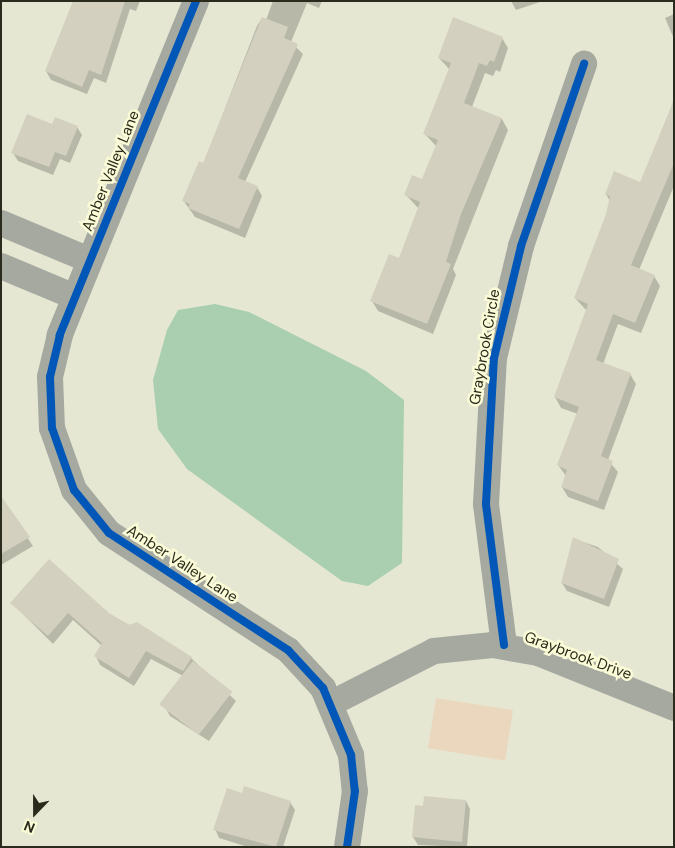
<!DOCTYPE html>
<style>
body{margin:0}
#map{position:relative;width:675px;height:848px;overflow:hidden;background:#e6e7d2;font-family:"DM Sans",sans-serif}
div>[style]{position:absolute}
.green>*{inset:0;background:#ebd7bd;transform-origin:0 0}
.water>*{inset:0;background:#a9cfb0}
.shadow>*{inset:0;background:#0003}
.building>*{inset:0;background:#d3d0c0;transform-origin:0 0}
.minor>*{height:26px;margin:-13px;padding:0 13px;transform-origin:13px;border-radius:13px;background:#a5a9a0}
.cycleway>*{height:8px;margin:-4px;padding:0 4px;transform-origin:4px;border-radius:4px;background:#0057b8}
span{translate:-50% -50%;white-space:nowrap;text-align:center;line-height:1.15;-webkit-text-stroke:5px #fbfcd7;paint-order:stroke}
.street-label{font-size:15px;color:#2b2b1d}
.frame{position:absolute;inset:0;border:2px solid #2b2b1d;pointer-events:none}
.north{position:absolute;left:10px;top:788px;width:50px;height:50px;-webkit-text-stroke:4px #fbfcd7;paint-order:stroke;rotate:202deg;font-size:14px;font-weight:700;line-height:20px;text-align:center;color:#2b2b1d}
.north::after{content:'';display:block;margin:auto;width:18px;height:22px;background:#2b2b1d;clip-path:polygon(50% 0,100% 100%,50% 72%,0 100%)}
</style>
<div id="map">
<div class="green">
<i style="left:436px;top:698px;width:78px;height:51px;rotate:9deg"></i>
</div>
<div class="water">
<i style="clip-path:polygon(215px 304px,249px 312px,366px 371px,404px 400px,402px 563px,368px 586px,342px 581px,187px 469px,158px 429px,153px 380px,167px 330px,178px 310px)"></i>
</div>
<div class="shadow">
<i style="clip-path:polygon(84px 1px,140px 1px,136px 11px,130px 9px,106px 83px,94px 78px,87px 94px,51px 80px,46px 71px)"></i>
<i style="clip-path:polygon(273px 1px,322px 1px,319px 8px,307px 3px,291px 42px,303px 54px,245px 182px,257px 187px,262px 196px,245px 238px,195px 217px,183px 200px,203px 165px,257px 26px,262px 18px,266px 20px)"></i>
<i style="clip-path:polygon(511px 1px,543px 1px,516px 10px)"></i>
<i style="clip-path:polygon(674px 14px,674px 39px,665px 18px)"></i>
<i style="clip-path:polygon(502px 38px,508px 48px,500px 72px,496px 70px,493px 76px,485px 73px,472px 107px,502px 119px,508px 130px,453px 269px,456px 275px,433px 334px,378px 311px,372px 301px,399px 260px,419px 209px,406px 195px,422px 180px,436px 146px,424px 133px,450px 70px,439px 58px)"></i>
<i style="clip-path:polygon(674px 100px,674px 186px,639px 270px,654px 276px,660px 286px,641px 333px,618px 324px,603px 364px,630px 374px,636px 384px,608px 460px,618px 472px,604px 510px,568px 497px,562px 487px,566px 476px,558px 465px,578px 414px,561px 408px,555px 397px,587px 311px,575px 298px,607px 215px,610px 201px,606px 194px,641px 183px)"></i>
<i style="clip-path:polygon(77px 127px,82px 135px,70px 163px,60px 159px,53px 175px,18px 161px,13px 153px)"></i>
<i style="clip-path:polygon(1px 499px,33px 546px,1px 565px)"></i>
<i style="clip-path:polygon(574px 539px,598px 547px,623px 569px,609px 607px,567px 591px,562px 583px)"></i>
<i style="clip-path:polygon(12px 603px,109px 614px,191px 658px,236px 701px,209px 741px,170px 716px,165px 707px,185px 677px,151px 659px,134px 686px,100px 665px,96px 656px,102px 646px,73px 620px,53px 644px)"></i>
<i style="clip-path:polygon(243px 794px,290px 802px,295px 810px,283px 847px,248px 847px,219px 838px,215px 829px)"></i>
<i style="clip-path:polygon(466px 801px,470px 809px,467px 847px,418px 845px,413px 837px,424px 807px)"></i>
</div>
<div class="building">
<i style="clip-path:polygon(73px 1px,125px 1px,101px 75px,89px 70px,82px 87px,45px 71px)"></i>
<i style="clip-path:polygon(262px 17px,288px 27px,284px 38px,298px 44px,238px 178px,258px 186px,239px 229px,188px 208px,190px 204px,182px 201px,199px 161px,203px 163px)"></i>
<i style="clip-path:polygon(453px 17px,503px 37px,494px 62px,490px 60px,487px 66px,479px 63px,464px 103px,502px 118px,461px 214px,446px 262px,451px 264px,427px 324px,370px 301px,389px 254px,399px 258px,420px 202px,404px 195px,412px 175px,422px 179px,438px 140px,423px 134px,451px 63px,438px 58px)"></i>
<i style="clip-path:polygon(674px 100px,674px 163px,631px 265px,655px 275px,635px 323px,613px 314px,596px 360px,631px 373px,601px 456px,613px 461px,598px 501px,561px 487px,567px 470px,557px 465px,579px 407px,554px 397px,588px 304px,574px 298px,606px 214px,610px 196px,605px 194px,614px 171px,640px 182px)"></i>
<i style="clip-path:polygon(27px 114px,52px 124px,55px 117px,78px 126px,66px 156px,55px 152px,49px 167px,11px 153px)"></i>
<i style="clip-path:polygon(1px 496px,30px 537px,1px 554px)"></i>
<i style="clip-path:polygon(573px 537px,619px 559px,604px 599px,561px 583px)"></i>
<i style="clip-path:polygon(49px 559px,109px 613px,129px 625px,137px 622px,192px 657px,183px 671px,146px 651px,129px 678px,94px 656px,102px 643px,68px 613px,48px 636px,10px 603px)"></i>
<i style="left:193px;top:661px;width:50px;height:55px;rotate:38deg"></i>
<i style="clip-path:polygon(244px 786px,291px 801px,276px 847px,213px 830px,227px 788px,242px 793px)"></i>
<i style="clip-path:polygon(424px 796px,466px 800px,462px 842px,412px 837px,415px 805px,423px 806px)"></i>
</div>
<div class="minor">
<i style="left:196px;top:1px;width:361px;rotate:112.2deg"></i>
<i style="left:60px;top:335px;width:43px;rotate:103.4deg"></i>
<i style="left:50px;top:377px;width:51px;rotate:87.8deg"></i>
<i style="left:52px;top:428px;width:66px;rotate:70.5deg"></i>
<i style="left:74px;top:490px;width:55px;rotate:50.9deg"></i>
<i style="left:109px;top:533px;width:214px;rotate:33.2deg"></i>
<i style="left:288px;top:650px;width:52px;rotate:47.4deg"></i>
<i style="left:323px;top:688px;width:73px;rotate:67.3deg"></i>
<i style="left:351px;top:755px;width:36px;rotate:84deg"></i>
<i style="left:355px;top:791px;width:57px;rotate:98.1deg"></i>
<i style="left:1px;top:223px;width:95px;rotate:22.8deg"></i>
<i style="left:1px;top:266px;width:80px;rotate:22.7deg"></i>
<i style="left:504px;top:645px;width:142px;rotate:-97.3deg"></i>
<i style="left:486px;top:504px;width:146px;rotate:-86.9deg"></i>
<i style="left:494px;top:358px;width:115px;rotate:-76.4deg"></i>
<i style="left:521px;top:246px;width:193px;rotate:-70.9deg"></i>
<i style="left:332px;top:703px;width:114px;rotate:-27deg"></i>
<i style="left:434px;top:651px;width:59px;rotate:-5.8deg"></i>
<i style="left:493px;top:645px;width:46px;rotate:10.1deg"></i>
<i style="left:538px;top:653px;width:147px;rotate:22deg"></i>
</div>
<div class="cycleway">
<i style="left:196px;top:1px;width:361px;rotate:112.2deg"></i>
<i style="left:60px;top:335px;width:43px;rotate:103.4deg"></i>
<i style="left:50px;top:377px;width:51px;rotate:87.8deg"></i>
<i style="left:52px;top:428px;width:66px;rotate:70.5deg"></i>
<i style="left:74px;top:490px;width:55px;rotate:50.9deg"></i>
<i style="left:109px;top:533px;width:214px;rotate:33.2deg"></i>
<i style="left:288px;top:650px;width:52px;rotate:47.4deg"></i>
<i style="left:323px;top:688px;width:73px;rotate:67.3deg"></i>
<i style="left:351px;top:755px;width:36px;rotate:84deg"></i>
<i style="left:355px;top:791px;width:57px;rotate:98.1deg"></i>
<i style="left:504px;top:645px;width:142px;rotate:-97.3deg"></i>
<i style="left:486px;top:504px;width:146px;rotate:-86.9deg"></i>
<i style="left:494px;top:358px;width:115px;rotate:-76.4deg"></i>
<i style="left:521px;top:246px;width:193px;rotate:-70.9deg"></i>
</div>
<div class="street-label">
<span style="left:111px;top:171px;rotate:-68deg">Amber Valley Lane</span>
<span style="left:485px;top:347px;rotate:-80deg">Graybrook Circle</span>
<span style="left:182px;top:564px;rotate:33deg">Amber Valley Lane</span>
<span style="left:578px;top:656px;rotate:20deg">Graybrook Drive</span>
</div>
<div class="frame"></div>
<div class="north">N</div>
</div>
